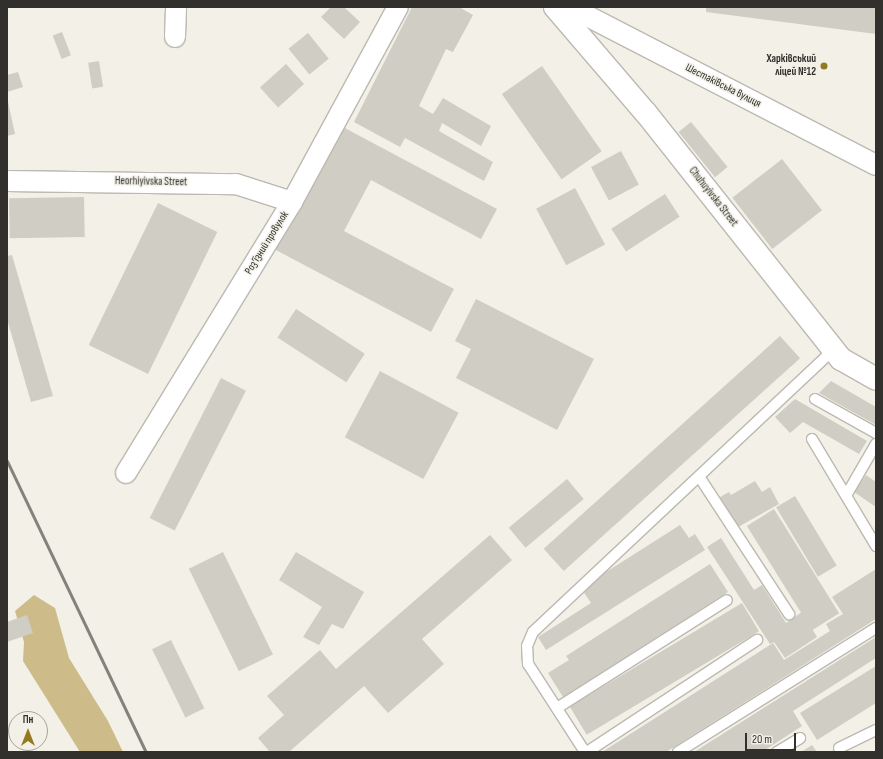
<!DOCTYPE html>
<meta charset="utf-8">
<style>
body{margin:0}
#map{position:relative;width:883px;height:759px;overflow:hidden;background:#f2f0e7;font-family:"Sofia Sans Condensed",sans-serif}
div>[style]{position:absolute}
.green>*{inset:0;background:#cdbc89}
.building>*{inset:0;background:#d0cdc5;transform-origin:0 0}
.roads{filter:drop-shadow(1px 0 #bcb9b1) drop-shadow(-1px 0 #bcb9b1) drop-shadow(0 1px #bcb9b1) drop-shadow(0 -1px #bcb9b1)}
.service>*{height:10px;margin:-5px;padding:0 5px;transform-origin:5px;border-radius:5px;background:#fff}
.minor>*{height:20px;margin:-10px;padding:0 10px;transform-origin:10px;border-radius:10px;background:#fff}
.tertiary>*{height:22px;margin:-11px;padding:0 11px;transform-origin:11px;border-radius:11px;background:#fff}
.rail>*{height:3px;margin:-1.5px;padding:0 1.5px;transform-origin:1.5px;border-radius:1.5px;background:#83827c}
.dots>*{width:11px;height:11px;translate:-50% -50%;box-sizing:border-box;border:2px solid #f2f0e7;border-radius:50%}
span{translate:-50% -50%;white-space:nowrap;text-align:center;line-height:1.15;-webkit-text-stroke:3px #f2f0e7;paint-order:stroke}
.poi-label{font-size:11px;color:#31302d;font-weight:700}
.right{translate:-100% -50%;text-align:right}
.street-label{font-size:11px;color:#31302d}
.frame{position:absolute;inset:0;border:8px solid #31302d;pointer-events:none}
.north{position:absolute;left:8px;top:711px;width:40px;height:40px;box-sizing:border-box;background:#f2f0e7;border:1px solid #a5a39d;border-radius:50%;rotate:0deg;font-size:11px;font-weight:700;line-height:16px;text-align:center;color:#31302d}
.north::after{content:'';display:block;margin:auto;width:14px;height:18px;background:#937920;clip-path:polygon(50% 0,100% 100%,50% 72%,0 100%)}
.scale{position:absolute;left:745px;top:733px;width:51px;height:18px;box-sizing:border-box;border:2px solid #31302d;border-top:0;padding-left:5px;font-size:12px;line-height:14px;white-space:nowrap;color:#31302d;-webkit-text-stroke:3px #f2f0e7;paint-order:stroke}
</style>
<div id="map">
<div class="green">
<i style="clip-path:polygon(34px 595px,55px 608px,69px 658px,108px 721px,123px 752px,80px 752px,23px 661px,24px 642px,15px 611px)"></i>
</div>
<div class="building">
<i style="clip-path:polygon(331px 7px,344px 7px,360px 22px,344px 39px,321px 17px)"></i>
<i style="clip-path:polygon(412px 7px,459px 7px,473px 15px,453px 52px,446px 49px,419px 106px,433px 114px,443px 98px,491px 126px,481px 146px,442px 123px,439px 131px,493px 162px,484px 181px,405px 138px,400px 147px,354px 122px)"></i>
<i style="clip-path:polygon(706px 7px,876px 7px,876px 34px,706px 12px)"></i>
<i style="left:62px;top:32px;width:25px;height:10px;rotate:69deg"></i>
<i style="left:308px;top:33px;width:33px;height:25px;rotate:51deg"></i>
<i style="left:99px;top:61px;width:26px;height:11px;rotate:81deg"></i>
<i style="left:286px;top:64px;width:27px;height:35px;rotate:48deg"></i>
<i style="left:542px;top:66px;width:104px;height:49px;rotate:55deg"></i>
<i style="clip-path:polygon(18px 72px,23px 87px,7px 92px,7px 75px)"></i>
<i style="clip-path:polygon(7px 97px,15px 134px,7px 136px)"></i>
<i style="left:691px;top:122px;width:58px;height:16px;rotate:51deg"></i>
<i style="clip-path:polygon(341px 126px,497px 209px,481px 239px,371px 180px,344px 231px,454px 289px,431px 332px,274px 249px)"></i>
<i style="left:621px;top:151px;width:38px;height:34px;rotate:62deg"></i>
<i style="left:782px;top:159px;width:65px;height:63px;rotate:52deg"></i>
<i style="left:575px;top:188px;width:64px;height:44px;rotate:62deg"></i>
<i style="left:665px;top:194px;width:27px;height:64px;rotate:57deg"></i>
<i style="left:84px;top:197px;width:40px;height:75px;rotate:89deg"></i>
<i style="left:158px;top:203px;width:66px;height:158px;rotate:26deg"></i>
<i style="clip-path:polygon(12px 255px,53px 396px,31px 402px,7px 319px,7px 256px)"></i>
<i style="clip-path:polygon(476px 299px,594px 359px,557px 430px,456px 378px,471px 349px,455px 341px)"></i>
<i style="left:296px;top:309px;width:82px;height:34px;rotate:33deg"></i>
<i style="left:780px;top:336px;width:30px;height:318px;rotate:48deg"></i>
<i style="left:380px;top:371px;width:89px;height:75px;rotate:28deg"></i>
<i style="left:221px;top:378px;width:28px;height:157px;rotate:27deg"></i>
<i style="clip-path:polygon(831px 381px,876px 407px,876px 425px,819px 393px)"></i>
<i style="clip-path:polygon(795px 399px,867px 441px,859px 454px,803px 422px,790px 433px,775px 417px)"></i>
<i style="clip-path:polygon(866px 475px,876px 482px,876px 507px,854px 492px)"></i>
<i style="left:567px;top:479px;width:26px;height:76px;rotate:50deg"></i>
<i style="clip-path:polygon(755px 481px,762px 492px,770px 487px,779px 504px,738px 527px,720px 497px,729px 492px,731px 495px)"></i>
<i style="left:795px;top:496px;width:81px;height:22px;rotate:59deg"></i>
<i style="left:774px;top:509px;width:123px;height:32px;rotate:58deg"></i>
<i style="clip-path:polygon(680px 525px,689px 538px,695px 534px,705px 550px,546px 650px,538px 637px,591px 603px,581px 588px)"></i>
<i style="clip-path:polygon(490px 535px,512px 560px,422px 639px,444px 664px,388px 713px,364px 686px,289px 752px,270px 752px,258px 738px,284px 715px,267px 696px,320px 650px,336px 669px)"></i>
<i style="clip-path:polygon(721px 538px,754px 590px,762px 585px,786px 623px,802px 612px,817px 637px,785px 658px,774px 642px,770px 644px,707px 547px)"></i>
<i style="left:223px;top:552px;width:114px;height:38px;rotate:64deg"></i>
<i style="clip-path:polygon(296px 552px,364px 592px,343px 629px,332px 624px,319px 645px,303px 637px,322px 607px,279px 580px)"></i>
<i style="clip-path:polygon(710px 564px,728px 592px,563px 697px,548px 673px,569px 660px,566px 656px)"></i>
<i style="clip-path:polygon(876px 569px,876px 619px,666px 752px,602px 752px,773px 643px,784px 660px,830px 631px,826px 624px,843px 614px,832px 597px)"></i>
<i style="left:742px;top:603px;width:33px;height:201px;rotate:59deg"></i>
<i style="clip-path:polygon(27px 615px,33px 633px,7px 642px,7px 622px)"></i>
<i style="clip-path:polygon(876px 637px,876px 658px,793px 711px,802px 726px,762px 752px,694px 752px)"></i>
<i style="left:171px;top:640px;width:76px;height:21px;rotate:64deg"></i>
<i style="clip-path:polygon(876px 666px,876px 703px,817px 740px,800px 713px)"></i>
<i style="clip-path:polygon(812px 745px,817px 752px,801px 752px)"></i>
</div>
<div class="roads">
<div class="service">
<i style="left:815px;top:399px;width:70px;rotate:29.1deg"></i>
<i style="left:812px;top:439px;width:125px;rotate:59.1deg"></i>
<i style="left:700px;top:478px;width:163px;rotate:56.8deg"></i>
<i style="left:847px;top:494px;width:58px;rotate:-59.9deg"></i>
<i style="left:557px;top:708px;width:201px;rotate:-32.4deg"></i>
<i style="left:839px;top:748px;width:41px;rotate:-25.9deg"></i>
<i style="left:585px;top:752px;width:105px;rotate:-122.9deg"></i>
<i style="left:528px;top:664px;width:18px;rotate:-93deg"></i>
<i style="left:527px;top:646px;width:15px;rotate:-67deg"></i>
<i style="left:533px;top:632px;width:412px;rotate:-43.2deg"></i>
<i style="left:587px;top:752px;width:204px;rotate:-33.4deg"></i>
<i style="left:678px;top:752px;width:234px;rotate:-32.1deg"></i>
<i style="left:777px;top:752px;width:27px;rotate:-31deg"></i>
</div>
<div class="minor">
<i style="left:570px;top:7px;width:344px;rotate:27.3deg"></i>
<i style="left:175px;top:37px;width:30px;rotate:-88deg"></i>
<i style="left:7px;top:181px;width:229px;rotate:0.8deg"></i>
<i style="left:236px;top:184px;width:59px;rotate:17.8deg"></i>
<i style="left:126px;top:473px;width:318px;rotate:-58.5deg"></i>
<i style="left:292px;top:202px;width:222px;rotate:-61.5deg"></i>
</div>
<div class="tertiary">
<i style="left:555px;top:7px;width:140px;rotate:49.4deg"></i>
<i style="left:646px;top:113px;width:314px;rotate:51.6deg"></i>
<i style="left:841px;top:359px;width:40px;rotate:29.7deg"></i>
</div>
</div>
<div class="rail">
<i style="left:7px;top:461px;width:322px;rotate:64.5deg"></i>
</div>
<div class="dots">
<i style="left:824px;top:66px;background:#937920"></i>
</div>
<div class="poi-label">
<span class="right" style="left:816px;top:66px">Харківський<br>ліцей №12</span>
</div>
<div class="street-label">
<span style="left:723px;top:86px;rotate:27deg">Шестаківська вулиця</span>
<span style="left:151px;top:182px;rotate:1deg">Heorhiyivska Street</span>
<span style="left:713px;top:197px;rotate:52deg">Chuhuyivska Street</span>
<span style="left:267px;top:243px;rotate:-58deg">Роз’їзний провулок</span>
</div>
<div class="frame"></div>
<div class="north">Пн</div>
<div class="scale">20 m</div>
</div>
